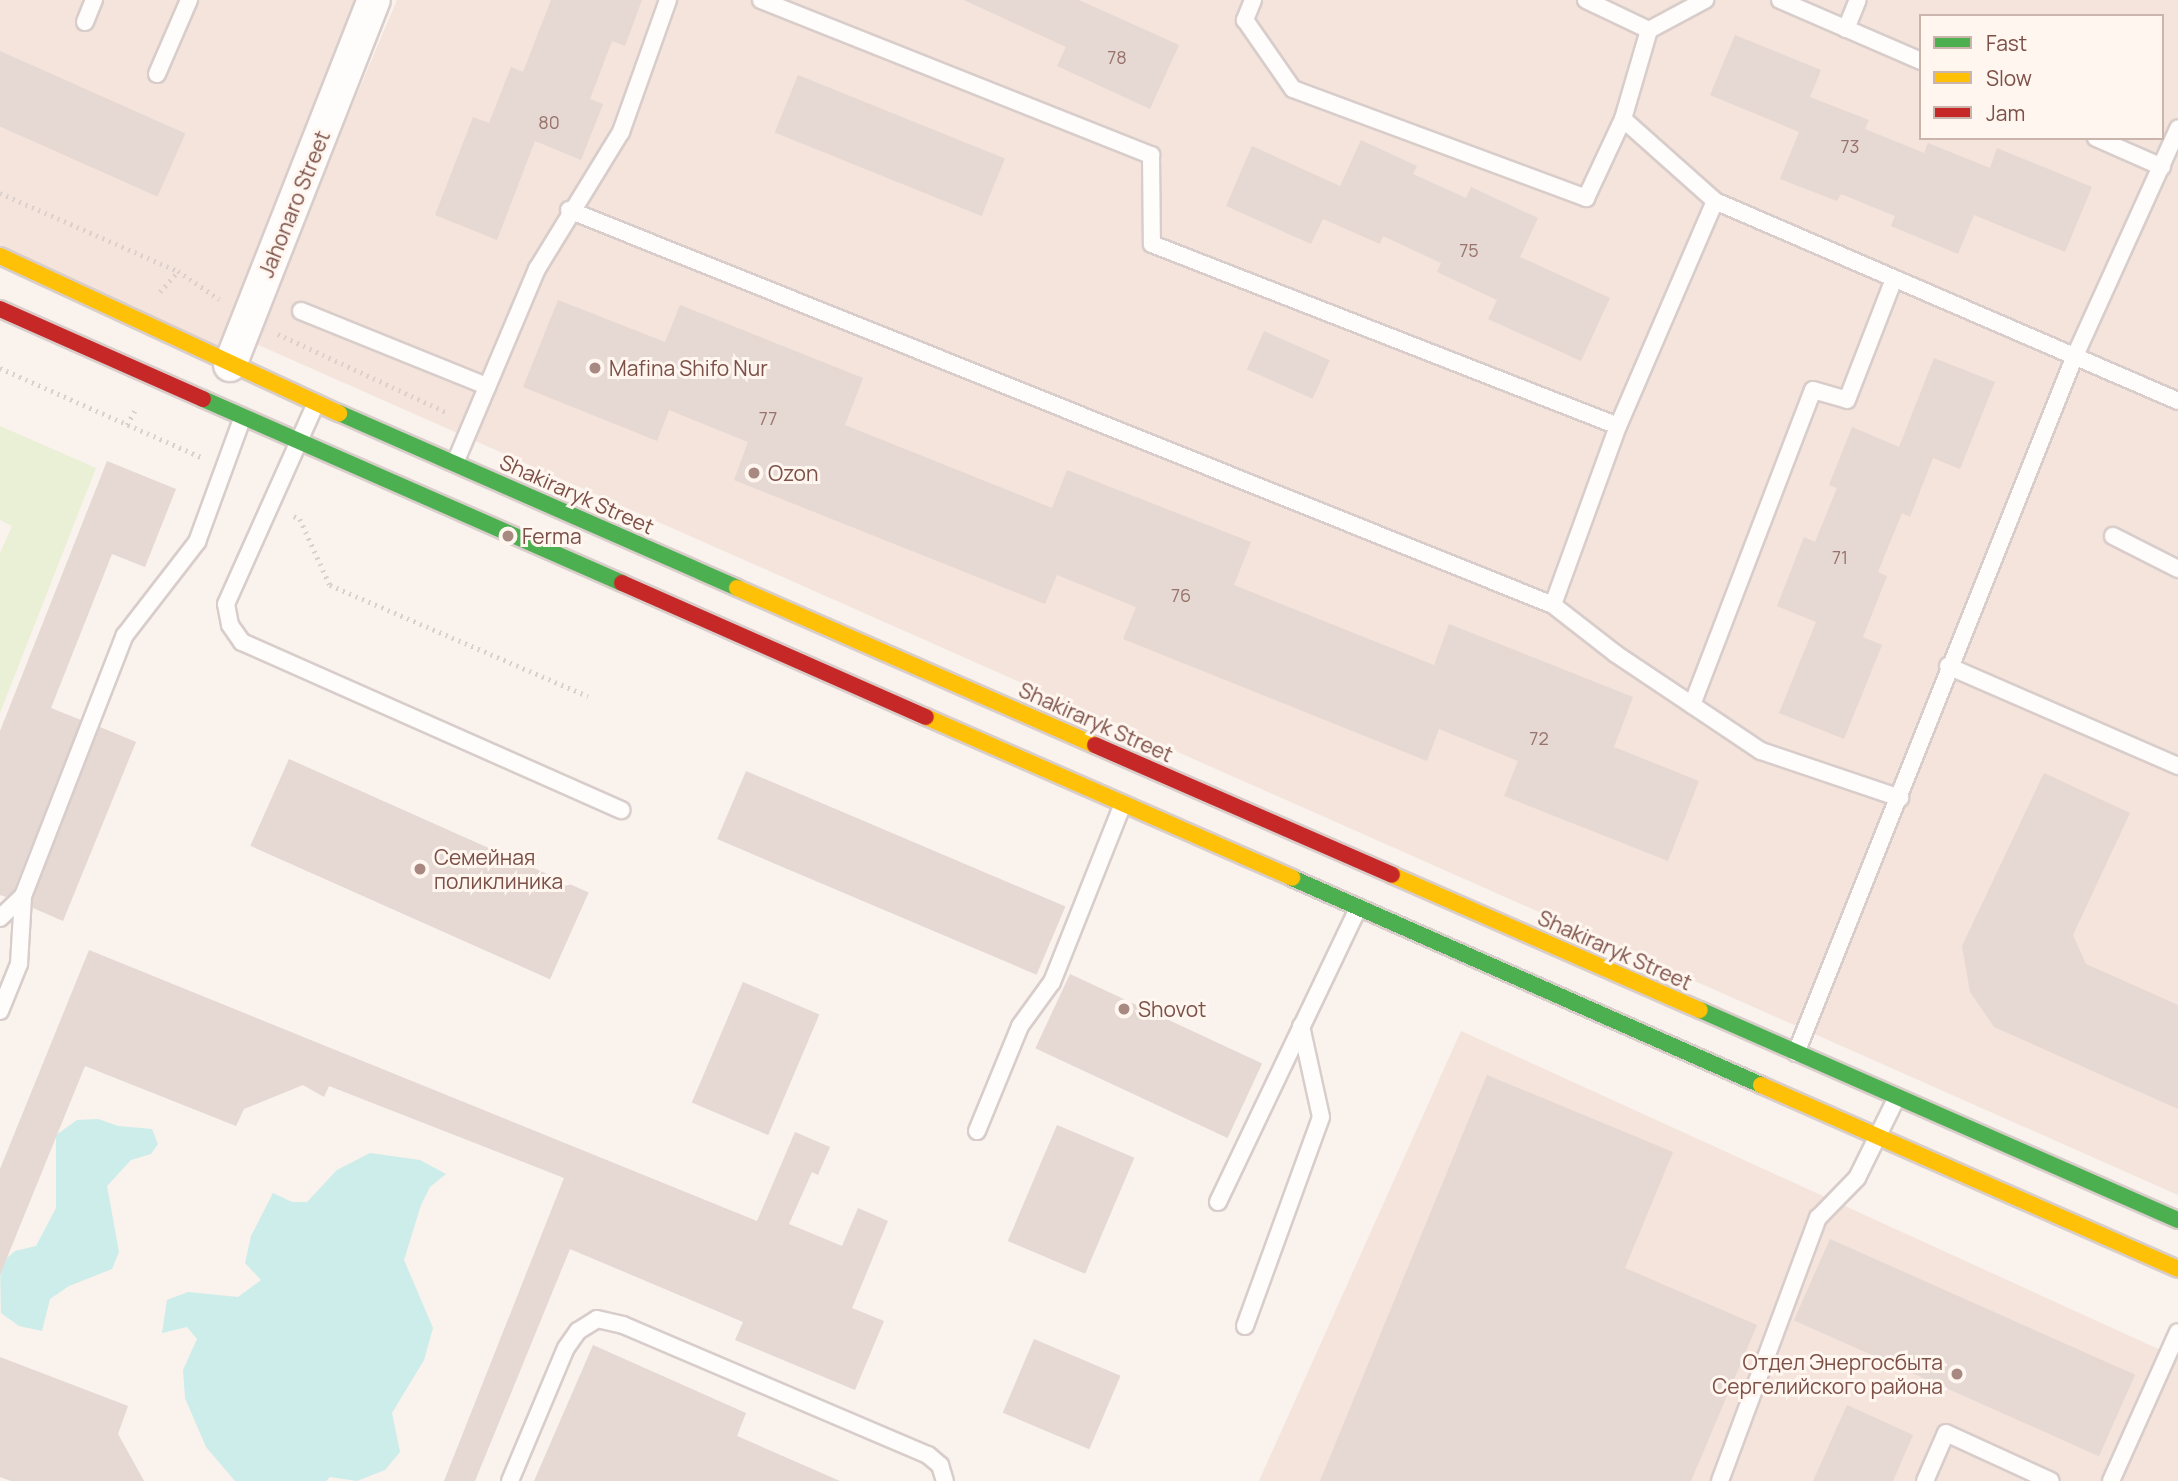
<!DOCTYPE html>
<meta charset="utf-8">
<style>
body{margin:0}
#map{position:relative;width:2178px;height:1481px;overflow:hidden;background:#f9f2ed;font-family:Manrope,sans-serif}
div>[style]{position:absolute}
.residential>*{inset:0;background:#f4e4db}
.green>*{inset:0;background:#eaf0d6}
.water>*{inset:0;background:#ccedea}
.building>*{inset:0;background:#e6d8d3;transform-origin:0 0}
.path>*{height:4.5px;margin-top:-2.25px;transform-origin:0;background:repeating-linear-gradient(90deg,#dcd0cd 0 2px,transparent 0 7px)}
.roads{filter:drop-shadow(2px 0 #d8cdca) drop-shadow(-2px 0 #d8cdca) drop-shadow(0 2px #d8cdca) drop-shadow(0 -2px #d8cdca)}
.lane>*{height:16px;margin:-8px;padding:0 8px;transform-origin:8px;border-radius:8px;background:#fefdfc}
.street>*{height:32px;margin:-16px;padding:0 16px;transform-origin:16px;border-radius:16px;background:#fefdfc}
.fast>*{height:16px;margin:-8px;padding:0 8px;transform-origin:8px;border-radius:8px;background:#4caf50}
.slow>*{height:16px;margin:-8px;padding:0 8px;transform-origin:8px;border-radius:8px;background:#ffc107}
.jam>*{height:16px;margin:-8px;padding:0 8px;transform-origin:8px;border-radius:8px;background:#c62828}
.dots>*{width:19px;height:19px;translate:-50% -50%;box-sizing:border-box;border:4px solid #fff6f0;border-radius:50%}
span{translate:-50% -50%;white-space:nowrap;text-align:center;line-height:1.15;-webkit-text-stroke:6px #fff6f0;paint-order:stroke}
.number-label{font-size:18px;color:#98746c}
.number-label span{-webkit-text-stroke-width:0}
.street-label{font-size:21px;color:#7c5047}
.poi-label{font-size:21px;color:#7c5047}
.left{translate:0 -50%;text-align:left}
.right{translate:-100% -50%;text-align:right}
.legend{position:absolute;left:1919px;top:14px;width:245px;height:126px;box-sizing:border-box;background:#fff6f0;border:2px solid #cbb4ac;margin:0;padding:9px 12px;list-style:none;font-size:21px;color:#7c5047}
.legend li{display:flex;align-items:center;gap:14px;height:35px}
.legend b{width:35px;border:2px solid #cbb4ac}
</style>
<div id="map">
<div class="residential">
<i style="clip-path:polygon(0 0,374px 0,230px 365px,0 256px)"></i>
<i style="clip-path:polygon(evenodd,397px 0,2178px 0,2178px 1195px,252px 342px,397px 0,1921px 16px,2162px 16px,2162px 138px,1921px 138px,1921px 16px)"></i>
<i style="clip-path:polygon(1461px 1031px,2178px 1358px,2178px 1481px,1259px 1481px)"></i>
</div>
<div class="green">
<i style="clip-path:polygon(0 426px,96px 468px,0 713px,0 553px,12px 526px,0 520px)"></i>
</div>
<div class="water">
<i style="clip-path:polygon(98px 1119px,118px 1126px,152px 1129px,158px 1144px,151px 1154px,131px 1160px,107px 1186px,119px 1252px,112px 1269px,69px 1286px,50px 1299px,42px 1331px,19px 1326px,1px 1313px,0 1264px,15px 1251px,36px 1246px,56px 1208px,56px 1135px,77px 1120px)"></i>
<i style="clip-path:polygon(370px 1153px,420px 1160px,446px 1174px,430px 1187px,421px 1205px,404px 1260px,433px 1328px,424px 1360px,392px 1413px,400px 1452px,385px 1470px,357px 1481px,330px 1477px,326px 1481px,235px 1481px,206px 1447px,185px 1398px,183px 1370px,197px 1339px,187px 1327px,162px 1333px,167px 1300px,188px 1292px,238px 1297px,261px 1280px,245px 1263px,251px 1236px,273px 1193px,292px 1202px,307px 1202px,337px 1170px)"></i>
</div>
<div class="building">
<i style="clip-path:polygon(551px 0,642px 0,625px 46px,612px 41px,590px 99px,603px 104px,581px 160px,535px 141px,497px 240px,435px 215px,473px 117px,489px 123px,511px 67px,523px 72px)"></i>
<i style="clip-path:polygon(964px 0,1079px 0,1179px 45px,1150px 109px,1057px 66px,1066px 47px)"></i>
<i style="clip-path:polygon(1735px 35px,1821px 70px,1810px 97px,1869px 120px,1865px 129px,1924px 153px,1928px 143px,1990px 168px,1997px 148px,2092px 187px,2065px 252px,1974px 215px,1958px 254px,1891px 226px,1895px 216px,1841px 194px,1837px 201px,1780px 179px,1799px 132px,1710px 95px)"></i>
<i style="left:0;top:51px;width:203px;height:69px;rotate:24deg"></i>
<i style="left:798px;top:75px;width:223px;height:62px;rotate:22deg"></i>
<i style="clip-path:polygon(1361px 140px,1417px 166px,1413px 174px,1466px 198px,1471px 187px,1538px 218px,1520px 257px,1610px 298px,1581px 361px,1488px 319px,1497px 300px,1437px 272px,1441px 263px,1383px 236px,1380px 244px,1323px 219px,1311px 244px,1226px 206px,1252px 146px,1340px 186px)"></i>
<i style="clip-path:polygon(558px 300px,665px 342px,680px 305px,863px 378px,845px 425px,1052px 508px,1067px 470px,1251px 542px,1234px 585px,1434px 665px,1449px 624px,1633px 697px,1614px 747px,1699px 781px,1668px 861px,1504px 796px,1518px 761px,1439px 729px,1427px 761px,1123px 639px,1136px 607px,1057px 575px,1045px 604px,734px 480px,748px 442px,669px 410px,657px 441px,523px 387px)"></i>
<i style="left:1264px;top:331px;width:72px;height:42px;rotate:24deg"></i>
<i style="clip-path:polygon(1934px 358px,1995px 382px,1960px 469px,1933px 458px,1910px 517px,1902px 513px,1878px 572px,1887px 576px,1863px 637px,1882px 645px,1844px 739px,1779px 713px,1816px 622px,1777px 606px,1804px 537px,1815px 542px,1837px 488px,1829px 485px,1852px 427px,1899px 447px)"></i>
<i style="clip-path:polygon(107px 461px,176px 489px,145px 567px,112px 554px,51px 708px,81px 720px,14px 890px,6px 897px,0 895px,0 731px)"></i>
<i style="clip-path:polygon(100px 727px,136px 742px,63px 921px,33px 908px,33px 898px)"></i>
<i style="left:289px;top:759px;width:328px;height:95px;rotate:24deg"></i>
<i style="left:746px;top:771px;width:347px;height:74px;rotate:23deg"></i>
<i style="clip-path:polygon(2044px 773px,2130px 813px,2073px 935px,2086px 964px,2178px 1005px,2178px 1109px,1994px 1027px,1970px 992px,1962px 946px)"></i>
<i style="clip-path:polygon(89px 950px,757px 1221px,795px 1132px,830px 1147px,818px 1175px,812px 1172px,789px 1224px,842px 1246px,858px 1208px,888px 1221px,852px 1308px,884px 1321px,855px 1390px,735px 1340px,743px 1322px,570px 1249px,475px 1481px,444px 1481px,564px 1178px,329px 1086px,324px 1097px,303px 1085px,244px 1109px,236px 1126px,85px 1066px,0 1275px,0 1169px)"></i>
<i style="left:1070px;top:974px;width:212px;height:82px;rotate:25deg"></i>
<i style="left:743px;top:982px;width:83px;height:131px;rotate:23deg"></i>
<i style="clip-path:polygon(1487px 1075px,1673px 1152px,1625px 1268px,1757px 1325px,1691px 1481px,1320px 1481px)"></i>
<i style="left:1057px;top:1125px;width:84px;height:126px;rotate:23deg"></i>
<i style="left:1830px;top:1239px;width:334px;height:89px;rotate:24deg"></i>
<i style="left:1034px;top:1339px;width:94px;height:80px;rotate:23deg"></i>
<i style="clip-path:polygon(593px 1345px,746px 1413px,737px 1436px,840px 1481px,534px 1481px)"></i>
<i style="clip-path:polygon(0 1357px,128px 1406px,118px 1434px,144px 1481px,11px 1481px,0 1477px)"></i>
<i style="clip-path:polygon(1847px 1405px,1913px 1435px,1893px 1481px,1813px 1481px)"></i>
</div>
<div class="path">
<i style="left:0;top:193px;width:194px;rotate:23.7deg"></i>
<i style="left:178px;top:271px;width:50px;rotate:34.3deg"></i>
<i style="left:160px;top:292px;width:28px;rotate:-49deg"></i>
<i style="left:278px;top:334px;width:187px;rotate:24.9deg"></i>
<i style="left:0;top:368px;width:220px;rotate:23.9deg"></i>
<i style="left:127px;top:425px;width:19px;rotate:-62deg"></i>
<i style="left:294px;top:516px;width:7px;rotate:27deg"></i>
<i style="left:300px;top:519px;width:72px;rotate:65.6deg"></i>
<i style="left:330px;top:585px;width:281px;rotate:23.3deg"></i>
</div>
<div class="roads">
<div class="lane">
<i style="left:761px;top:0;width:420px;rotate:21.7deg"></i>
<i style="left:1151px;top:155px;width:89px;rotate:89.4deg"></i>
<i style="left:1152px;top:244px;width:500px;rotate:21.33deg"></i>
<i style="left:1253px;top:0;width:22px;rotate:112deg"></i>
<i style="left:1245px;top:20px;width:84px;rotate:55.2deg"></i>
<i style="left:1293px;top:89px;width:313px;rotate:20.4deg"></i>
<i style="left:1586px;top:198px;width:87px;rotate:-64.9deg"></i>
<i style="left:1586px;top:0;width:70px;rotate:25.5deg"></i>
<i style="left:1649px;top:30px;width:93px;rotate:106.3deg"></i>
<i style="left:1623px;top:119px;width:123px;rotate:41.7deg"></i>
<i style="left:1715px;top:201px;width:245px;rotate:113.3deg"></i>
<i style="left:1618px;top:426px;width:190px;rotate:110deg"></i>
<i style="left:1553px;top:605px;width:80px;rotate:37.9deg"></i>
<i style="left:1616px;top:654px;width:174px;rotate:33.8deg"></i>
<i style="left:1761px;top:751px;width:147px;rotate:18.7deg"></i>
<i style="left:1780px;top:0;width:154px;rotate:23.4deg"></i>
<i style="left:85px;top:22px;width:24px;rotate:-68deg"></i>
<i style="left:1846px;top:29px;width:31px;rotate:-68deg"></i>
<i style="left:1649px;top:30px;width:64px;rotate:-28.2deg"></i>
<i style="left:157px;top:74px;width:81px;rotate:-66.6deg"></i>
<i style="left:2096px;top:138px;width:72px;rotate:23.7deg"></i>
<i style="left:1715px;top:201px;width:504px;rotate:23.36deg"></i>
<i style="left:569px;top:210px;width:1060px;rotate:21.87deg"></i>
<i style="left:301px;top:311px;width:201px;rotate:22deg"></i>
<i style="left:316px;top:403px;width:220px;rotate:114.1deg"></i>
<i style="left:226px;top:604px;width:21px;rotate:79deg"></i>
<i style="left:230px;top:625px;width:21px;rotate:55deg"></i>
<i style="left:242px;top:642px;width:415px;rotate:23.9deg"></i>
<i style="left:455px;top:463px;width:211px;rotate:-67.1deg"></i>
<i style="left:537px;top:269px;width:161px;rotate:-58.5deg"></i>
<i style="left:621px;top:132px;width:140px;rotate:-70.4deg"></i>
<i style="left:2113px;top:536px;width:73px;rotate:26.9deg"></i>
<i style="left:1948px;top:666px;width:251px;rotate:23.5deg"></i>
<i style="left:1692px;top:705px;width:337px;rotate:-69deg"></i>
<i style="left:1813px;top:390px;width:35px;rotate:16deg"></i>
<i style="left:1847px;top:400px;width:130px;rotate:-68.8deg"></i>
<i style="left:0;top:918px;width:32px;rotate:-44deg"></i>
<i style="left:23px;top:896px;width:280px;rotate:-68.7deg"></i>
<i style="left:125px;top:635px;width:118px;rotate:-52.3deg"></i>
<i style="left:197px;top:542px;width:131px;rotate:-69.9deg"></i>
<i style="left:0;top:1011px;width:51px;rotate:-68deg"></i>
<i style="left:19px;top:964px;width:68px;rotate:-86.6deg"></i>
<i style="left:1796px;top:1053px;width:749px;rotate:-68.2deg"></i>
<i style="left:2074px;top:358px;width:252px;rotate:-65.6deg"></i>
<i style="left:977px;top:1131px;width:113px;rotate:-67.7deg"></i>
<i style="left:1020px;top:1026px;width:54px;rotate:-54deg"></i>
<i style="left:1052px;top:982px;width:189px;rotate:-68.3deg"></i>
<i style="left:1218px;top:1202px;width:325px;rotate:-64.5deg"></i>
<i style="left:1245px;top:1326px;width:222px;rotate:-70deg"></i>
<i style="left:1321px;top:1117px;width:93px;rotate:-102.4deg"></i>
<i style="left:510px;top:1481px;width:144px;rotate:-67.2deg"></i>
<i style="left:566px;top:1348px;width:21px;rotate:-55deg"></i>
<i style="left:578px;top:1331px;width:22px;rotate:-32deg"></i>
<i style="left:597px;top:1319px;width:27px;rotate:13deg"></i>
<i style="left:623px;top:1325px;width:332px;rotate:23.1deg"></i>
<i style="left:928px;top:1455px;width:16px;rotate:40deg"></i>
<i style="left:940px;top:1465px;width:17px;rotate:73deg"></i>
<i style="left:1720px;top:1481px;width:281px;rotate:-69.6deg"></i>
<i style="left:1818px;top:1218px;width:56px;rotate:-45.7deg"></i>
<i style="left:1857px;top:1178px;width:90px;rotate:-63.7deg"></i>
<i style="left:1925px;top:1481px;width:52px;rotate:-66.4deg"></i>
<i style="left:1946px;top:1433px;width:115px;rotate:24.6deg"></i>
<i style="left:2111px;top:1481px;width:163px;rotate:-65.8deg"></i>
</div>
<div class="street">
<i style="left:230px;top:365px;width:392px;rotate:-68.5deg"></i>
</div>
<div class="fast">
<i style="left:203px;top:399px;width:458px;rotate:23.7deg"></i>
<i style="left:339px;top:413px;width:435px;rotate:23.7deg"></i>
<i style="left:1292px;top:878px;width:513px;rotate:23.81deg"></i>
<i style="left:1700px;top:1010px;width:522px;rotate:23.72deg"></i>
</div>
<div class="slow">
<i style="left:0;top:256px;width:374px;rotate:24.9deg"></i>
<i style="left:737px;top:588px;width:391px;rotate:23.7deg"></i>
<i style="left:926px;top:717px;width:400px;rotate:23.7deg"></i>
<i style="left:1392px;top:875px;width:336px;rotate:23.7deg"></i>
<i style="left:1761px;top:1085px;width:456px;rotate:23.8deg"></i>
</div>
<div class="jam">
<i style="left:0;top:309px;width:222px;rotate:23.9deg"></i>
<i style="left:622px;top:583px;width:332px;rotate:23.8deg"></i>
<i style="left:1095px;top:745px;width:324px;rotate:23.6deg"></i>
</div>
</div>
<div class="dots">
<i style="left:595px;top:368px;background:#a88981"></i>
<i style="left:754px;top:473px;background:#a88981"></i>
<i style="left:508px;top:536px;background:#a88981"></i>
<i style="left:420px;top:869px;background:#a88981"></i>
<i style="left:1124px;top:1009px;background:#a88981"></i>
<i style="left:1957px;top:1374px;background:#a88981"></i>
</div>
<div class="number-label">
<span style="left:1117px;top:57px">78</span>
<span style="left:549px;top:122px">80</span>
<span style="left:1850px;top:146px">73</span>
<span style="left:1469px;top:250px">75</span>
<span style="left:768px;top:418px">77</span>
<span style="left:1840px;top:557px">71</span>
<span style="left:1181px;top:595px">76</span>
<span style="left:1539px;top:738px">72</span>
</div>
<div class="street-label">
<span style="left:294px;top:204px;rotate:-68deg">Jahonaro Street</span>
<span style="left:577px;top:494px;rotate:24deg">Shakiraryk Street</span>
<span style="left:1096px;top:722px;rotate:24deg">Shakiraryk Street</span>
<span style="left:1615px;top:950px;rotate:24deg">Shakiraryk Street</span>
</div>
<div class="poi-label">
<span class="left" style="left:609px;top:368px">Mafina Shifo Nur</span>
<span class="left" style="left:768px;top:473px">Ozon</span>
<span class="left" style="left:522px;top:536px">Ferma</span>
<span class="left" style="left:434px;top:869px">Семейная<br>поликлиника</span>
<span class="left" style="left:1138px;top:1009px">Shovot</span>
<span class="right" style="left:1943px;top:1374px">Отдел Энергосбыта<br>Сергелийского района</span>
</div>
<ul class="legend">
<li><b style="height:9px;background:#4caf50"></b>Fast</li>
<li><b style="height:9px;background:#ffc107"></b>Slow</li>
<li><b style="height:9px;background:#c62828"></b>Jam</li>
</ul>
</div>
